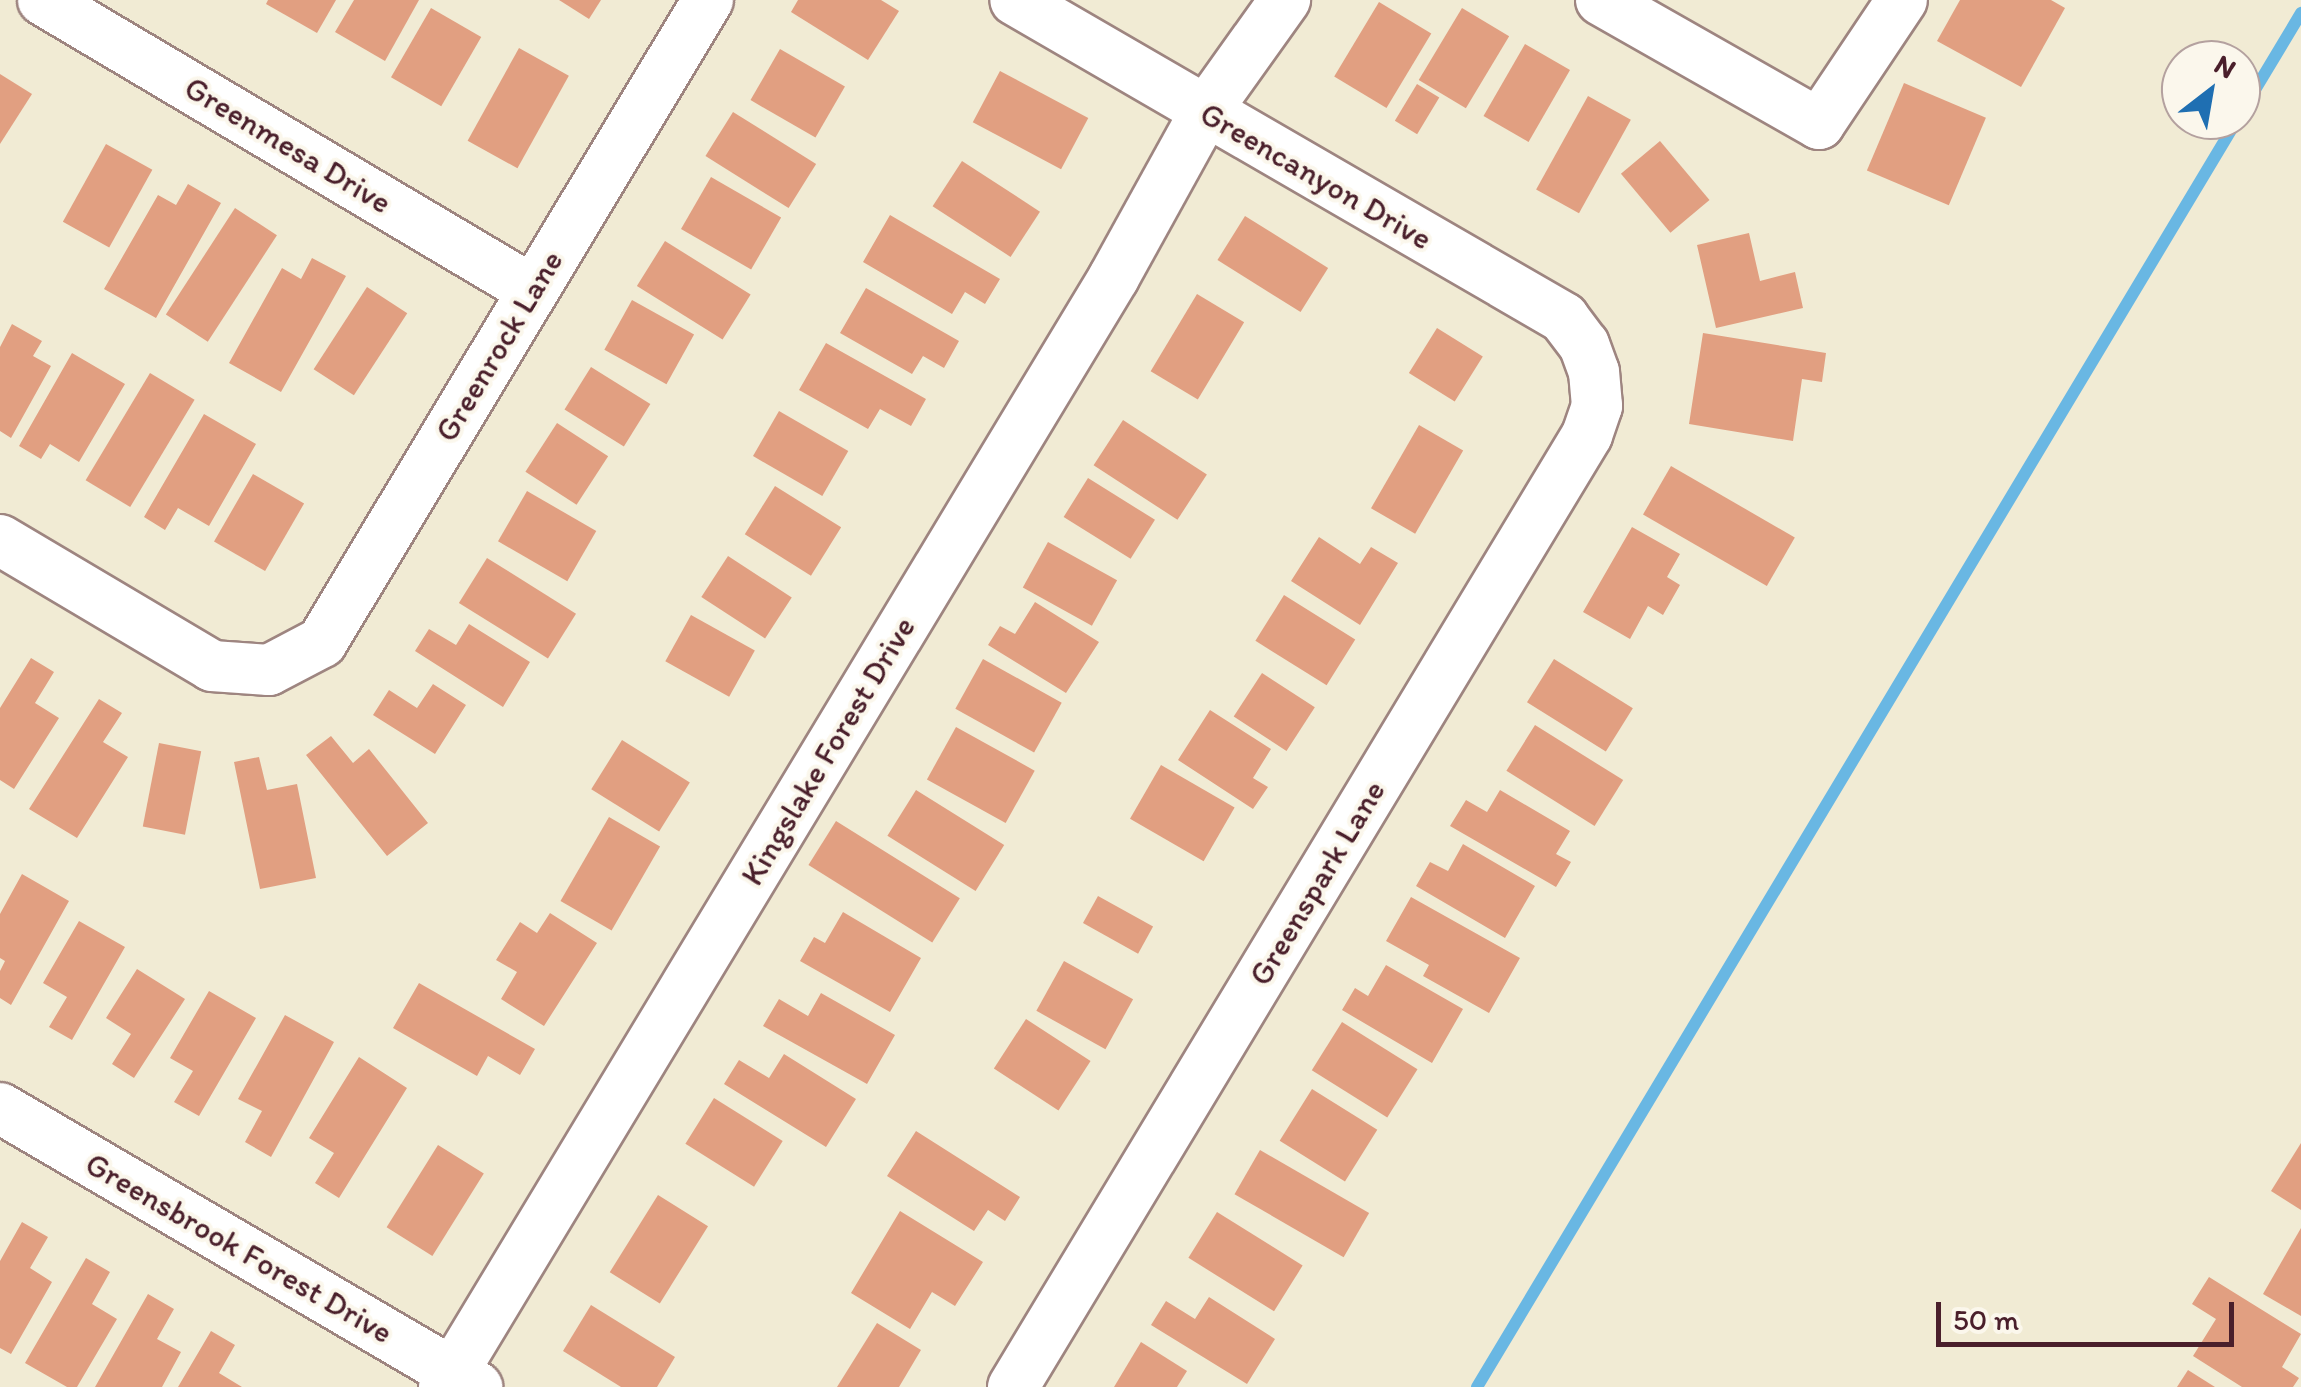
<!DOCTYPE html>
<style>
body{margin:0}
#map{position:relative;width:2301px;height:1387px;overflow:hidden;background:#f1ebd4;font-family:Itim,sans-serif}
div>[style]{position:absolute}
.stream>*{height:12px;margin:-6px;padding:0 6px;transform-origin:6px;border-radius:6px;background:#69b7e3}
.building>*{inset:0;background:#e19f81;transform-origin:0 0}
.roads{filter:drop-shadow(2px 0 #9e8580) drop-shadow(-2px 0 #9e8580) drop-shadow(0 2px #9e8580) drop-shadow(0 -2px #9e8580)}
.minor>*{height:50px;margin:-25px;padding:0 25px;transform-origin:25px;border-radius:25px;background:#fff}
span{translate:-50% -50%;white-space:nowrap;text-align:center;line-height:1.15;-webkit-text-stroke:8px #fbf7ec;paint-order:stroke}
.street-label{font-size:32px;color:#4a1f2b}
.north{position:absolute;left:2161px;top:40px;width:100px;height:100px;box-sizing:border-box;background:#fbf7ec;border:2px solid #b4a19f;border-radius:50%;rotate:31deg;font-size:28px;font-weight:700;line-height:40px;text-align:center;color:#4a1f2b}
.north::after{content:'';display:block;margin:auto;width:35px;height:45px;background:#1f6fb2;clip-path:polygon(50% 0,100% 100%,50% 72%,0 100%)}
.scale{position:absolute;left:1936px;top:1302px;width:298px;height:45px;box-sizing:border-box;border:5px solid #4a1f2b;border-top:0;padding-left:12px;font-size:30px;line-height:35px;white-space:nowrap;color:#4a1f2b;-webkit-text-stroke:8px #fbf7ec;paint-order:stroke}
</style>
<div id="map">
<div class="stream">
<i style="left:2241px;top:113px;width:117px;rotate:-59deg"></i>
<i style="left:1477px;top:1387px;width:1477px;rotate:-59.04deg"></i>
</div>
<div class="building">
<i style="clip-path:polygon(268px 0,336px 0,317px 33px,266px 4px)"></i>
<i style="clip-path:polygon(354px 0,419px 0,385px 61px,335px 32px)"></i>
<i style="clip-path:polygon(559px 0,601px 0,589px 19px)"></i>
<i style="clip-path:polygon(798px 0,881px 0,899px 11px,868px 60px,791px 12px)"></i>
<i style="clip-path:polygon(1960px 0,2051px 0,2065px 8px,2021px 87px,1937px 41px)"></i>
<i style="left:1379px;top:2px;width:61px;height:87px;rotate:31deg"></i>
<i style="left:431px;top:8px;width:58px;height:80px;rotate:30deg"></i>
<i style="left:1462px;top:8px;width:55px;height:84px;rotate:31deg"></i>
<i style="left:1525px;top:44px;width:52px;height:83px;rotate:30deg"></i>
<i style="left:519px;top:48px;width:57px;height:106px;rotate:29deg"></i>
<i style="left:780px;top:49px;width:75px;height:59px;rotate:30deg"></i>
<i style="left:1000px;top:71px;width:100px;height:58px;rotate:28deg"></i>
<i style="clip-path:polygon(0 74px,32px 94px,0 144px)"></i>
<i style="left:1904px;top:83px;width:89px;height:95px;rotate:23deg"></i>
<i style="left:1417px;top:84px;width:26px;height:43px;rotate:31deg"></i>
<i style="left:1588px;top:96px;width:49px;height:107px;rotate:29deg"></i>
<i style="left:733px;top:112px;width:98px;height:52px;rotate:32deg"></i>
<i style="left:1660px;top:141px;width:77px;height:51px;rotate:50deg"></i>
<i style="left:106px;top:144px;width:53px;height:89px;rotate:29deg"></i>
<i style="left:962px;top:161px;width:93px;height:54px;rotate:33deg"></i>
<i style="left:711px;top:177px;width:81px;height:60px;rotate:30deg"></i>
<i style="clip-path:polygon(188px 184px,221px 203px,156px 318px,104px 289px,158px 195px,176px 205px)"></i>
<i style="left:235px;top:208px;width:50px;height:127px;rotate:33deg"></i>
<i style="clip-path:polygon(890px 215px,1000px 279px,985px 304px,965px 292px,952px 314px,863px 262px)"></i>
<i style="left:1245px;top:216px;width:98px;height:52px;rotate:32deg"></i>
<i style="clip-path:polygon(1749px 233px,1760px 281px,1795px 272px,1803px 308px,1716px 328px,1697px 245px)"></i>
<i style="left:665px;top:241px;width:101px;height:53px;rotate:32deg"></i>
<i style="clip-path:polygon(312px 258px,346px 276px,281px 392px,229px 363px,282px 268px,301px 279px)"></i>
<i style="left:367px;top:287px;width:48px;height:98px;rotate:33deg"></i>
<i style="clip-path:polygon(866px 288px,959px 341px,944px 368px,923px 356px,912px 374px,840px 333px)"></i>
<i style="left:1197px;top:294px;width:55px;height:90px;rotate:31deg"></i>
<i style="left:632px;top:300px;width:71px;height:57px;rotate:29deg"></i>
<i style="clip-path:polygon(12px 324px,42px 341px,33px 356px,51px 366px,11px 438px,0 431px,0 347px)"></i>
<i style="left:1437px;top:328px;width:54px;height:53px;rotate:32deg"></i>
<i style="clip-path:polygon(1703px 333px,1826px 353px,1822px 382px,1802px 379px,1793px 441px,1689px 424px)"></i>
<i style="clip-path:polygon(826px 343px,926px 399px,911px 426px,880px 409px,868px 429px,799px 390px)"></i>
<i style="clip-path:polygon(72px 353px,125px 384px,79px 462px,50px 444px,41px 459px,19px 446px)"></i>
<i style="left:591px;top:367px;width:70px;height:50px;rotate:32deg"></i>
<i style="left:150px;top:373px;width:52px;height:125px;rotate:31deg"></i>
<i style="left:779px;top:411px;width:80px;height:52px;rotate:30deg"></i>
<i style="clip-path:polygon(204px 414px,256px 444px,209px 526px,178px 508px,165px 530px,144px 517px)"></i>
<i style="left:1123px;top:420px;width:100px;height:54px;rotate:33deg"></i>
<i style="left:557px;top:423px;width:61px;height:58px;rotate:33deg"></i>
<i style="left:1419px;top:425px;width:51px;height:96px;rotate:30deg"></i>
<i style="left:1671px;top:466px;width:143px;height:56px;rotate:30deg"></i>
<i style="left:253px;top:474px;width:59px;height:78px;rotate:30deg"></i>
<i style="left:1088px;top:478px;width:79px;height:46px;rotate:32deg"></i>
<i style="left:775px;top:486px;width:78px;height:57px;rotate:32deg"></i>
<i style="left:527px;top:491px;width:80px;height:58px;rotate:30deg"></i>
<i style="clip-path:polygon(1632px 527px,1680px 554px,1667px 577px,1680px 585px,1663px 615px,1648px 606px,1630px 639px,1583px 612px)"></i>
<i style="clip-path:polygon(1319px 537px,1360px 564px,1371px 547px,1398px 563px,1360px 625px,1291px 581px)"></i>
<i style="left:1048px;top:542px;width:79px;height:52px;rotate:29deg"></i>
<i style="left:728px;top:556px;width:76px;height:49px;rotate:33deg"></i>
<i style="left:487px;top:558px;width:105px;height:53px;rotate:32deg"></i>
<i style="left:1284px;top:595px;width:84px;height:54px;rotate:32deg"></i>
<i style="clip-path:polygon(1035px 602px,1099px 642px,1066px 693px,988px 645px,1000px 626px,1015px 634px)"></i>
<i style="left:691px;top:615px;width:73px;height:53px;rotate:29deg"></i>
<i style="clip-path:polygon(469px 624px,530px 662px,503px 707px,415px 651px,429px 629px,456px 645px)"></i>
<i style="clip-path:polygon(31px 658px,54px 672px,35px 703px,59px 718px,14px 789px,0 780px,0 708px)"></i>
<i style="left:983px;top:659px;width:90px;height:57px;rotate:29deg"></i>
<i style="left:1554px;top:659px;width:93px;height:51px;rotate:32deg"></i>
<i style="left:1262px;top:673px;width:63px;height:52px;rotate:33deg"></i>
<i style="clip-path:polygon(433px 684px,466px 705px,435px 754px,373px 715px,389px 690px,417px 708px)"></i>
<i style="clip-path:polygon(99px 699px,122px 713px,103px 742px,128px 757px,77px 838px,29px 809px)"></i>
<i style="clip-path:polygon(1210px 710px,1271px 749px,1253px 778px,1268px 787px,1253px 809px,1178px 760px)"></i>
<i style="left:1535px;top:725px;width:104px;height:54px;rotate:32deg"></i>
<i style="left:956px;top:727px;width:90px;height:60px;rotate:29deg"></i>
<i style="clip-path:polygon(331px 736px,353px 763px,369px 749px,428px 823px,387px 856px,306px 755px)"></i>
<i style="left:622px;top:740px;width:80px;height:58px;rotate:32deg"></i>
<i style="left:159px;top:743px;width:43px;height:85px;rotate:11deg"></i>
<i style="clip-path:polygon(259px 757px,267px 790px,297px 784px,316px 878px,260px 889px,234px 762px)"></i>
<i style="left:1161px;top:765px;width:85px;height:62px;rotate:30deg"></i>
<i style="left:916px;top:790px;width:104px;height:54px;rotate:32deg"></i>
<i style="clip-path:polygon(1500px 790px,1570px 831px,1556px 854px,1571px 862px,1556px 887px,1450px 826px,1466px 800px,1487px 812px)"></i>
<i style="left:609px;top:817px;width:59px;height:97px;rotate:30deg"></i>
<i style="left:836px;top:821px;width:146px;height:52px;rotate:32deg"></i>
<i style="clip-path:polygon(1463px 844px,1535px 886px,1505px 938px,1416px 886px,1430px 862px,1448px 871px)"></i>
<i style="clip-path:polygon(22px 874px,69px 901px,11px 1005px,0 998px,0 971px,5px 961px,0 958px,0 914px)"></i>
<i style="left:1098px;top:896px;width:63px;height:31px;rotate:29deg"></i>
<i style="clip-path:polygon(1411px 897px,1520px 958px,1489px 1013px,1423px 976px,1429px 965px,1386px 941px)"></i>
<i style="clip-path:polygon(843px 912px,921px 958px,890px 1012px,800px 961px,814px 937px,825px 943px)"></i>
<i style="clip-path:polygon(550px 913px,597px 943px,544px 1026px,501px 999px,517px 972px,496px 960px,520px 922px,537px 933px)"></i>
<i style="clip-path:polygon(79px 921px,125px 947px,72px 1040px,49px 1027px,67px 997px,43px 983px)"></i>
<i style="left:1064px;top:961px;width:79px;height:57px;rotate:29deg"></i>
<i style="clip-path:polygon(1386px 965px,1463px 1009px,1432px 1063px,1342px 1010px,1355px 988px,1368px 996px)"></i>
<i style="clip-path:polygon(137px 969px,185px 999px,134px 1078px,112px 1064px,131px 1034px,106px 1018px)"></i>
<i style="clip-path:polygon(419px 983px,535px 1049px,520px 1075px,488px 1056px,477px 1076px,393px 1028px)"></i>
<i style="clip-path:polygon(209px 991px,256px 1018px,199px 1116px,174px 1102px,193px 1071px,170px 1058px)"></i>
<i style="clip-path:polygon(821px 993px,895px 1035px,867px 1084px,763px 1026px,779px 999px,808px 1016px)"></i>
<i style="clip-path:polygon(285px 1015px,334px 1042px,271px 1157px,245px 1142px,262px 1111px,238px 1099px)"></i>
<i style="left:1026px;top:1019px;width:77px;height:59px;rotate:33deg"></i>
<i style="left:1342px;top:1022px;width:89px;height:57px;rotate:32deg"></i>
<i style="clip-path:polygon(784px 1054px,856px 1099px,826px 1147px,724px 1084px,739px 1060px,769px 1078px)"></i>
<i style="clip-path:polygon(359px 1057px,407px 1088px,339px 1198px,315px 1183px,334px 1153px,309px 1138px)"></i>
<i style="left:1312px;top:1089px;width:77px;height:61px;rotate:32deg"></i>
<i style="left:714px;top:1098px;width:81px;height:54px;rotate:32deg"></i>
<i style="clip-path:polygon(916px 1131px,1020px 1197px,1005px 1221px,988px 1210px,974px 1231px,887px 1176px)"></i>
<i style="clip-path:polygon(2301px 1143px,2301px 1210px,2271px 1191px)"></i>
<i style="left:438px;top:1145px;width:54px;height:97px;rotate:32deg"></i>
<i style="left:1260px;top:1150px;width:126px;height:51px;rotate:30deg"></i>
<i style="left:658px;top:1195px;width:59px;height:91px;rotate:32deg"></i>
<i style="clip-path:polygon(900px 1211px,983px 1262px,955px 1306px,932px 1292px,910px 1329px,851px 1293px)"></i>
<i style="left:1217px;top:1212px;width:101px;height:54px;rotate:32deg"></i>
<i style="clip-path:polygon(22px 1222px,48px 1237px,30px 1268px,52px 1282px,11px 1354px,0 1348px,0 1261px)"></i>
<i style="clip-path:polygon(2301px 1228px,2301px 1316px,2263px 1294px)"></i>
<i style="clip-path:polygon(86px 1258px,110px 1272px,92px 1304px,117px 1319px,77px 1387px,67px 1387px,25px 1363px)"></i>
<i style="clip-path:polygon(2209px 1277px,2301px 1334px,2282px 1367px,2299px 1378px,2293px 1387px,2242px 1387px,2193px 1356px,2216px 1319px,2192px 1304px)"></i>
<i style="clip-path:polygon(148px 1294px,174px 1309px,157px 1339px,181px 1352px,162px 1387px,95px 1387px)"></i>
<i style="clip-path:polygon(1209px 1297px,1275px 1339px,1247px 1384px,1151px 1325px,1166px 1301px,1195px 1319px)"></i>
<i style="clip-path:polygon(591px 1305px,675px 1357px,657px 1387px,621px 1387px,563px 1351px)"></i>
<i style="clip-path:polygon(877px 1323px,921px 1350px,899px 1387px,837px 1387px)"></i>
<i style="clip-path:polygon(211px 1331px,235px 1345px,219px 1373px,242px 1387px,178px 1387px)"></i>
<i style="clip-path:polygon(1141px 1342px,1187px 1371px,1177px 1387px,1114px 1387px)"></i>
<i style="clip-path:polygon(2188px 1370px,2215px 1387px,2177px 1387px)"></i>
</div>
<div class="roads">
<div class="minor">
<i style="left:43px;top:0;width:569px;rotate:30.67deg"></i>
<i style="left:1601px;top:0;width:251px;rotate:29.6deg"></i>
<i style="left:1819px;top:124px;width:149px;rotate:-56.2deg"></i>
<i style="left:0;top:540px;width:247px;rotate:30.7deg"></i>
<i style="left:212px;top:666px;width:57px;rotate:4deg"></i>
<i style="left:269px;top:670px;width:60px;rotate:-27.8deg"></i>
<i style="left:322px;top:642px;width:749px;rotate:-58.98deg"></i>
<i style="left:0;top:1108px;width:553px;rotate:30.32deg"></i>
<i style="left:444px;top:1387px;width:1297px;rotate:-58.88deg"></i>
<i style="left:1114px;top:277px;width:188px;rotate:-61.1deg"></i>
<i style="left:1205px;top:112px;width:138px;rotate:-54.5deg"></i>
<i style="left:1013px;top:1387px;width:1112px;rotate:-58.91deg"></i>
<i style="left:1587px;top:435px;width:31px;rotate:-71deg"></i>
<i style="left:1597px;top:406px;width:34px;rotate:-95deg"></i>
<i style="left:1594px;top:372px;width:29px;rotate:-110deg"></i>
<i style="left:1584px;top:345px;width:34px;rotate:-127deg"></i>
<i style="left:1564px;top:318px;width:634px;rotate:-149.92deg"></i>
</div>
</div>
<div class="street-label">
<span style="left:288px;top:145px;rotate:31deg">Greenmesa Drive</span>
<span style="left:1316px;top:176px;rotate:30deg">Greencanyon Drive</span>
<span style="left:499px;top:346px;rotate:-59deg">Greenrock Lane</span>
<span style="left:828px;top:751px;rotate:-59deg">Kingslake Forest Drive</span>
<span style="left:1317px;top:883px;rotate:-59deg">Greenspark Lane</span>
<span style="left:239px;top:1248px;rotate:30deg">Greensbrook Forest Drive</span>
</div>
<div class="north">N</div>
<div class="scale">50 m</div>
</div>
